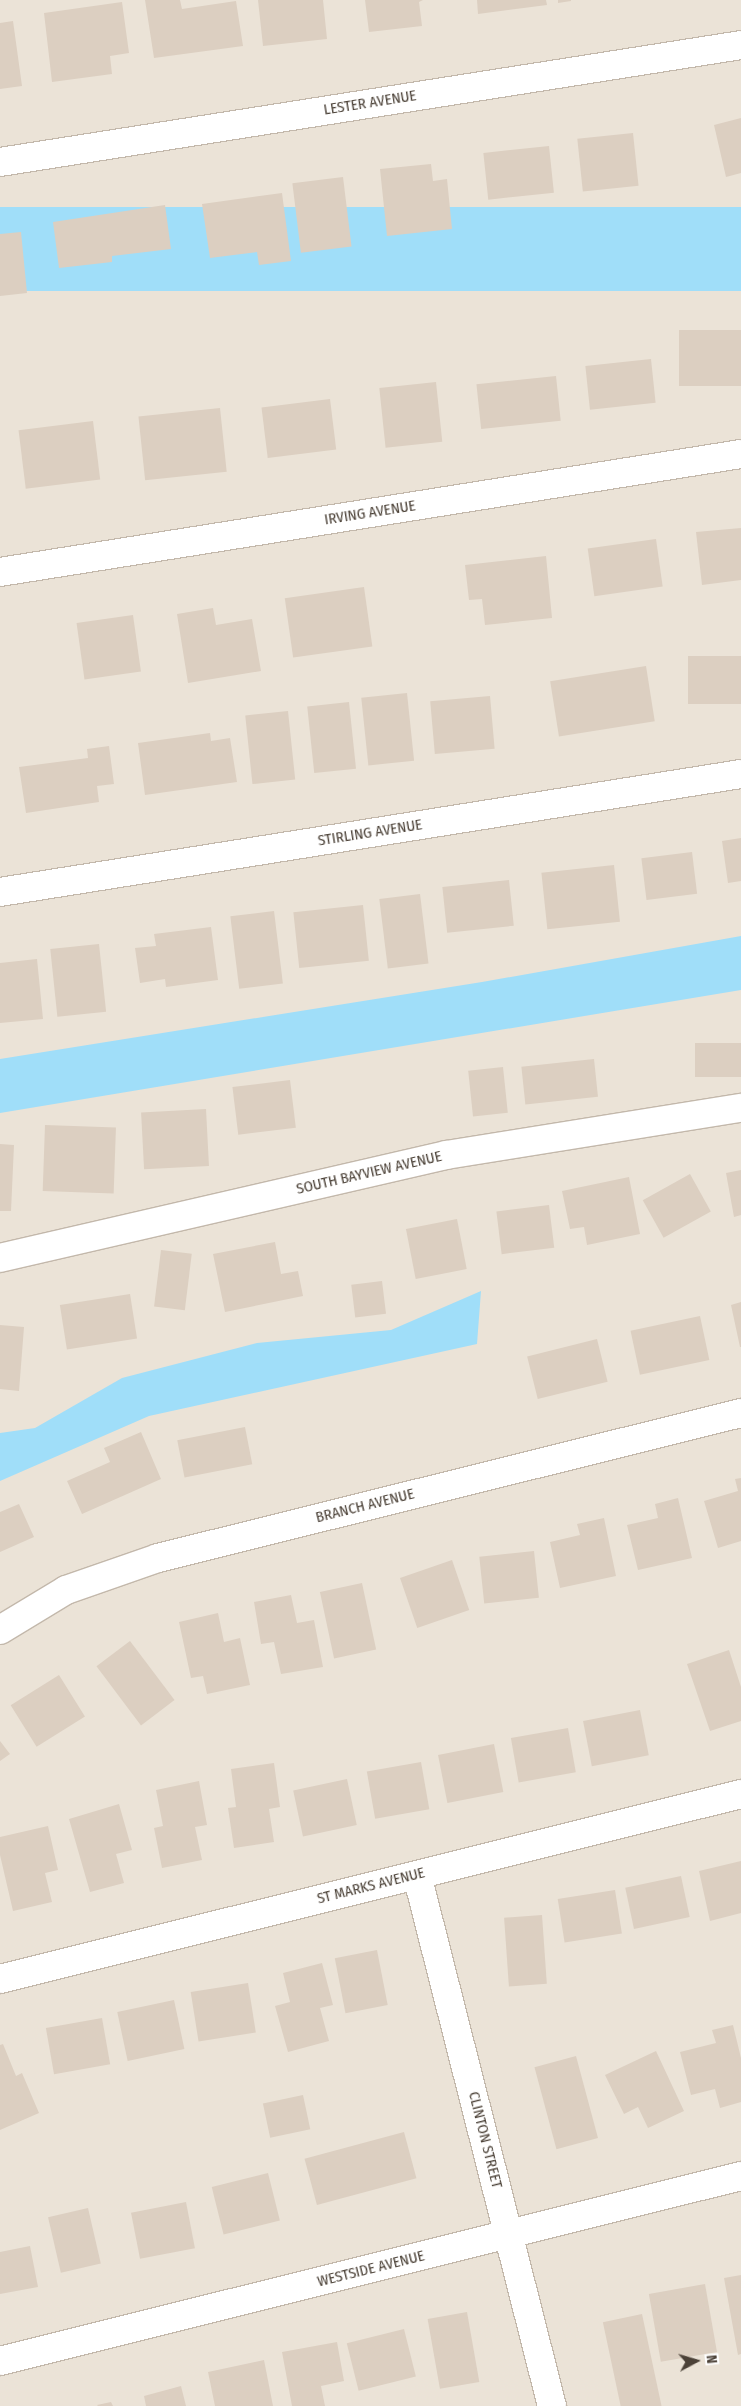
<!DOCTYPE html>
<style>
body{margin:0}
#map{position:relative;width:741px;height:2406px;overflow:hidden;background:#f6f1ea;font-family:"Fira Sans Condensed",sans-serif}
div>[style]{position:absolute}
.residential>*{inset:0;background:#ebe3d7;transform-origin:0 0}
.water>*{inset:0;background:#a0def9;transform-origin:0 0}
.building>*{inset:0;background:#dccfc1;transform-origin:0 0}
.roads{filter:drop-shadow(1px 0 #c3b8ab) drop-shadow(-1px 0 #c3b8ab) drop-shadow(0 1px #c3b8ab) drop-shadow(0 -1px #c3b8ab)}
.minor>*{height:28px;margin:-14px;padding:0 14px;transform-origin:14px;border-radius:14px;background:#fff}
span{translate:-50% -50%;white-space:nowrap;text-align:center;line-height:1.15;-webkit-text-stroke:4.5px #fff;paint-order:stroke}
.street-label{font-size:15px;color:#4b4137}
.north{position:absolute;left:671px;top:2336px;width:50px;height:50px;-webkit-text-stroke:4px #fff;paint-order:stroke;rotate:84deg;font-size:14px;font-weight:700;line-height:20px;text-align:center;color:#4b4137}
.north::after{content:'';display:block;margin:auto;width:18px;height:22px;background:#4b4137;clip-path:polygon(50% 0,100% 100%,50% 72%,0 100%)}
</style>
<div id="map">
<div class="residential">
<i style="left:0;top:0;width:741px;height:2406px"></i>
</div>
<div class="water">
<i style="left:741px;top:207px;width:84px;height:750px;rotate:90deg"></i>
<i style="clip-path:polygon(741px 936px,741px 990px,0 1113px,0 1059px,482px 982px)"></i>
<i style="clip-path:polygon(481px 1291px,477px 1344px,149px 1416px,0 1481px,0 1433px,35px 1428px,122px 1378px,257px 1343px,391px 1330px)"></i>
</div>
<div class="building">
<i style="clip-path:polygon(145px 0,180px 0,182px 9px,236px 1px,243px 46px,154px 58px)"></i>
<i style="clip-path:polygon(258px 0,323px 0,327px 39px,263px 46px)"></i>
<i style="clip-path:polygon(365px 0,423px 0,419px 2px,422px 26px,369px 32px)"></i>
<i style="clip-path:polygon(477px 0,546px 0,547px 5px,478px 14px)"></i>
<i style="clip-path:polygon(558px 0,571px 0,571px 1px,558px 3px)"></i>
<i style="clip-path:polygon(122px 2px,129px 53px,110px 56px,112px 74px,52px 82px,44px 13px)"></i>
<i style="clip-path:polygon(13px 21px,22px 86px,0 89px,0 23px)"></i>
<i style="clip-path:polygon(741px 118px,741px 173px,726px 177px,714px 125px)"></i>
<i style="left:633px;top:133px;width:53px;height:56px;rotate:84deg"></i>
<i style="left:549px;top:146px;width:47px;height:66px;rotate:84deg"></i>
<i style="clip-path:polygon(431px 164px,433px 181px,447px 179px,452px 229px,387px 236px,380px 169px)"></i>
<i style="left:343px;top:177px;width:70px;height:51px;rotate:83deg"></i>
<i style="clip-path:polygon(282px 193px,291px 261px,259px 265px,257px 252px,210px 258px,202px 204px)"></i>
<i style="clip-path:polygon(165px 205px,171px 249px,112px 256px,112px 262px,59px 268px,53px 222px)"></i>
<i style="clip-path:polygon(21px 232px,27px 293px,0 296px,0 234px)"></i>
<i style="left:741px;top:330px;width:56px;height:62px;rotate:90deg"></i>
<i style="left:651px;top:359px;width:44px;height:66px;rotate:84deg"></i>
<i style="left:556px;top:376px;width:45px;height:80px;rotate:84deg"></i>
<i style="left:436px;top:382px;width:60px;height:57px;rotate:84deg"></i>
<i style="left:330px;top:399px;width:51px;height:69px;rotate:83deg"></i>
<i style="left:220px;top:408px;width:64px;height:82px;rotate:84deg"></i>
<i style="left:93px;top:421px;width:59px;height:75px;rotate:83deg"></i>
<i style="clip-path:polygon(741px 528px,741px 580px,702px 585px,696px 532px)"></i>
<i style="left:656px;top:539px;width:48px;height:69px;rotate:82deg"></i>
<i style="clip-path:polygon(546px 556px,552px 618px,485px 625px,482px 599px,469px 600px,465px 565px)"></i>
<i style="left:364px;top:587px;width:60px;height:80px;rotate:82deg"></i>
<i style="clip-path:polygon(213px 608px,216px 625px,252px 619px,261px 671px,188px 683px,177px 614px)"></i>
<i style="left:133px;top:615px;width:57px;height:57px;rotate:82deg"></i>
<i style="left:741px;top:656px;width:48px;height:53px;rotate:90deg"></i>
<i style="left:646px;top:666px;width:56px;height:97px;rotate:81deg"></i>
<i style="left:407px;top:693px;width:68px;height:46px;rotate:84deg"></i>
<i style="left:490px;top:696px;width:53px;height:60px;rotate:85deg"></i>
<i style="left:349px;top:702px;width:67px;height:42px;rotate:84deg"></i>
<i style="left:288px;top:711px;width:69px;height:43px;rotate:84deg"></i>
<i style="clip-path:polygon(210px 733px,211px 741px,230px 738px,237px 782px,145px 795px,138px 743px)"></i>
<i style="clip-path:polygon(109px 746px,114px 784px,97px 786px,99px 802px,26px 813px,19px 767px,88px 758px,87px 749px)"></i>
<i style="clip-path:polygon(741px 838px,741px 881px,728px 883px,722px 841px)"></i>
<i style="left:692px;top:852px;width:42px;height:51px;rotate:83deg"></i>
<i style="left:614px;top:865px;width:57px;height:73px;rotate:84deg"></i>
<i style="left:509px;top:880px;width:46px;height:67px;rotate:84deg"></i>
<i style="left:420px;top:894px;width:70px;height:41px;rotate:83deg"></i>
<i style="left:363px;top:905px;width:56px;height:70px;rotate:84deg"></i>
<i style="left:274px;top:911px;width:73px;height:44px;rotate:83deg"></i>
<i style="clip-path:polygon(211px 927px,218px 980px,166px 987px,165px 979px,140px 983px,135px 948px,156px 946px,154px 934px)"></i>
<i style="left:99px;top:944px;width:68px;height:49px;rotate:84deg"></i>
<i style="clip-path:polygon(37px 959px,43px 1019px,0 1023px,0 963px)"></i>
<i style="left:741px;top:1043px;width:34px;height:46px;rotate:90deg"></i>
<i style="left:594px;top:1059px;width:38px;height:73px;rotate:84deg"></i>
<i style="left:503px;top:1067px;width:46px;height:35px;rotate:84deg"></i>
<i style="left:290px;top:1080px;width:48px;height:58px;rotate:83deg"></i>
<i style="left:206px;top:1109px;width:57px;height:65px;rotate:87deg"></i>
<i style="left:45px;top:1125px;width:71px;height:66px;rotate:2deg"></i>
<i style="clip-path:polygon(0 1144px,14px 1145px,11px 1211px,0 1211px)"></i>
<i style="clip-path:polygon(741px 1170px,741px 1215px,734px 1217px,726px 1173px)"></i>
<i style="left:690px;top:1174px;width:43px;height:54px;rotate:61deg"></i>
<i style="clip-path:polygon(629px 1177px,640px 1234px,587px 1245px,584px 1227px,570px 1229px,562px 1191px)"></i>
<i style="left:549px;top:1205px;width:43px;height:53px;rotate:83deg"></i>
<i style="left:457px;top:1219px;width:51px;height:52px;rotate:79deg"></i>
<i style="clip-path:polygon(275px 1242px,281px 1274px,298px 1271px,303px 1296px,225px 1312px,213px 1254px)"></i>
<i style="left:161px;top:1250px;width:31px;height:57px;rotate:7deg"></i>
<i style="left:382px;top:1281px;width:33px;height:31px;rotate:83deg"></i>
<i style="left:130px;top:1294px;width:45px;height:71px;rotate:81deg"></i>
<i style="clip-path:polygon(741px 1302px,741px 1347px,740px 1347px,731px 1305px)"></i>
<i style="left:700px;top:1316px;width:45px;height:71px;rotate:78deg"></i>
<i style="clip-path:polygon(0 1325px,24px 1327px,19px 1391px,0 1389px)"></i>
<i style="left:597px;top:1339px;width:44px;height:72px;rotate:76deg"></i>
<i style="left:245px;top:1427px;width:38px;height:69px;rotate:79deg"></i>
<i style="clip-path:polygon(141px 1432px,161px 1479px,82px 1514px,67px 1481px,110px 1462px,104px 1448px)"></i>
<i style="clip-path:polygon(741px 1478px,741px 1541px,718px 1548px,704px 1501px,738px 1491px,735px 1479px)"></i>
<i style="clip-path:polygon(678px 1498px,692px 1558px,638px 1570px,627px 1525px,658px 1518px,655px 1504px)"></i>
<i style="clip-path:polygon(19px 1504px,34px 1537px,0 1552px,0 1512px)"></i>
<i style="clip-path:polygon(604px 1518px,616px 1576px,560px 1588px,550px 1542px,580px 1535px,577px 1524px)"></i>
<i style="left:534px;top:1551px;width:47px;height:55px;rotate:84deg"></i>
<i style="left:452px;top:1560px;width:53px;height:55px;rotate:71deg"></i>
<i style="left:362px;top:1583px;width:68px;height:43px;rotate:78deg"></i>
<i style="clip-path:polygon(291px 1595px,297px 1623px,314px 1620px,323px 1667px,281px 1674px,274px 1642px,261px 1644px,254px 1602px)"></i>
<i style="clip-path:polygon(218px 1613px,224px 1642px,240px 1638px,250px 1685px,207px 1694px,203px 1676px,191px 1678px,179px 1622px)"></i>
<i style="left:130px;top:1641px;width:74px;height:42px;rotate:53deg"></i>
<i style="clip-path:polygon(729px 1650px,741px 1687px,741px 1721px,710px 1731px,687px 1664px)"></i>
<i style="left:59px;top:1675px;width:49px;height:57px;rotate:58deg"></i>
<i style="left:640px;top:1710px;width:46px;height:58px;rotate:79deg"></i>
<i style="left:568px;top:1728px;width:45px;height:58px;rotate:80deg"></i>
<i style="clip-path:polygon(0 1741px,10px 1754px,0 1761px)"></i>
<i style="left:494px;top:1744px;width:49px;height:57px;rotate:79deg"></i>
<i style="left:421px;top:1762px;width:48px;height:55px;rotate:80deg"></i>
<i style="clip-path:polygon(274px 1763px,280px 1807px,269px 1809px,274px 1842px,234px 1848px,228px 1808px,236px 1807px,231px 1769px)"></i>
<i style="left:347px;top:1779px;width:47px;height:55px;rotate:78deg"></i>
<i style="clip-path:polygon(199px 1781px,207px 1825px,195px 1827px,202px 1860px,162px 1868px,154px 1828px,163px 1826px,156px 1790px)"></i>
<i style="clip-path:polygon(119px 1804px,132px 1850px,116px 1854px,124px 1883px,90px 1892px,69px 1819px)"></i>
<i style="clip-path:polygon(48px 1826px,58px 1870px,45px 1873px,52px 1902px,13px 1911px,0 1855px,0 1837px)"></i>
<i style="clip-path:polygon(741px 1861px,741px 1913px,710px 1921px,699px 1871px)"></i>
<i style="left:681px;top:1876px;width:42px;height:57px;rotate:78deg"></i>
<i style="left:615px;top:1890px;width:44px;height:58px;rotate:81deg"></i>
<i style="left:542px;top:1915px;width:69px;height:38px;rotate:86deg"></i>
<i style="left:377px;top:1950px;width:56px;height:43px;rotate:79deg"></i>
<i style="clip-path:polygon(322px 1963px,333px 2005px,320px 2008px,329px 2041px,288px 2052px,275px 2006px,290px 2002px,283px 1973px)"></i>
<i style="left:248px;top:1983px;width:50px;height:58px;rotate:81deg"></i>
<i style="left:174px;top:2000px;width:50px;height:58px;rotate:78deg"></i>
<i style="left:102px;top:2018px;width:47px;height:57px;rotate:80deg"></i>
<i style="clip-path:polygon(733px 2025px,741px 2058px,741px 2102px,720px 2108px,715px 2089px,691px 2095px,680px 2052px,716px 2043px,712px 2030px)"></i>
<i style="clip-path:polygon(3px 2044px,16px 2076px,22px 2073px,39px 2113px,0 2130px,0 2045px)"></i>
<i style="clip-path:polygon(656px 2051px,684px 2111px,648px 2128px,638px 2107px,624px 2114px,605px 2075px)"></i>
<i style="left:576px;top:2056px;width:85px;height:43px;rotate:75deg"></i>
<i style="left:303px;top:2095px;width:35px;height:41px;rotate:78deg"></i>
<i style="left:404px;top:2132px;width:48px;height:103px;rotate:75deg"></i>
<i style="left:268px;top:2173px;width:49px;height:58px;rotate:76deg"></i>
<i style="left:186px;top:2202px;width:47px;height:56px;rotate:79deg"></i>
<i style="left:88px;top:2208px;width:57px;height:41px;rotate:77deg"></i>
<i style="clip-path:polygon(30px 2246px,38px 2287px,0 2294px,0 2252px)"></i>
<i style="clip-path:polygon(741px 2275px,741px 2354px,738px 2355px,724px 2278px)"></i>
<i style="left:705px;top:2284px;width:69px;height:57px;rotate:80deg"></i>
<i style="left:467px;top:2312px;width:71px;height:40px;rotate:80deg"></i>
<i style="left:642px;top:2314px;width:94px;height:40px;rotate:78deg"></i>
<i style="left:404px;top:2329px;width:49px;height:59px;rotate:76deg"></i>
<i style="clip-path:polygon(337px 2342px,344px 2381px,321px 2386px,325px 2406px,292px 2406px,282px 2352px)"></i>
<i style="clip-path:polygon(264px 2360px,273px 2406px,215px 2406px,208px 2372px)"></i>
<i style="clip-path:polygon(181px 2386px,186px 2406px,146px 2406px,144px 2396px)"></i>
<i style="clip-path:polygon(111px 2402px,113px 2406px,98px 2406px,97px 2405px)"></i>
</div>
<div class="roads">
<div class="minor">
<i style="left:0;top:162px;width:750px;rotate:-8.97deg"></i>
<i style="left:0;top:572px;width:750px;rotate:-9.05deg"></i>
<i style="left:0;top:892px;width:750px;rotate:-9.05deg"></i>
<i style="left:0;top:1258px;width:458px;rotate:-13deg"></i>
<i style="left:446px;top:1155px;width:299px;rotate:-9.1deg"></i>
<i style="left:0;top:1630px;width:77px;rotate:-31.2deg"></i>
<i style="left:66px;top:1590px;width:97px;rotate:-19.2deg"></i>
<i style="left:158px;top:1558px;width:601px;rotate:-13.97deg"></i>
<i style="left:417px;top:1875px;width:548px;rotate:75.74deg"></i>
<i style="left:0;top:1979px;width:764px;rotate:-14.02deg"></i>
<i style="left:0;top:2361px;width:764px;rotate:-14.02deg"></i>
</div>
</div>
<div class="street-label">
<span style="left:370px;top:103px;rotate:-9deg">LESTER AVENUE</span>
<span style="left:370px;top:513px;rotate:-9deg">IRVING AVENUE</span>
<span style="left:370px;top:833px;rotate:-9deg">STIRLING AVENUE</span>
<span style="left:369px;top:1173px;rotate:-13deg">SOUTH BAYVIEW AVENUE</span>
<span style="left:365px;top:1506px;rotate:-14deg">BRANCH AVENUE</span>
<span style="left:371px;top:1886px;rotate:-14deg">ST MARKS AVENUE</span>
<span style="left:485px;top:2140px;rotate:76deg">CLINTON STREET</span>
<span style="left:371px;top:2269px;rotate:-14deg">WESTSIDE AVENUE</span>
</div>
<div class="north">N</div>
</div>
